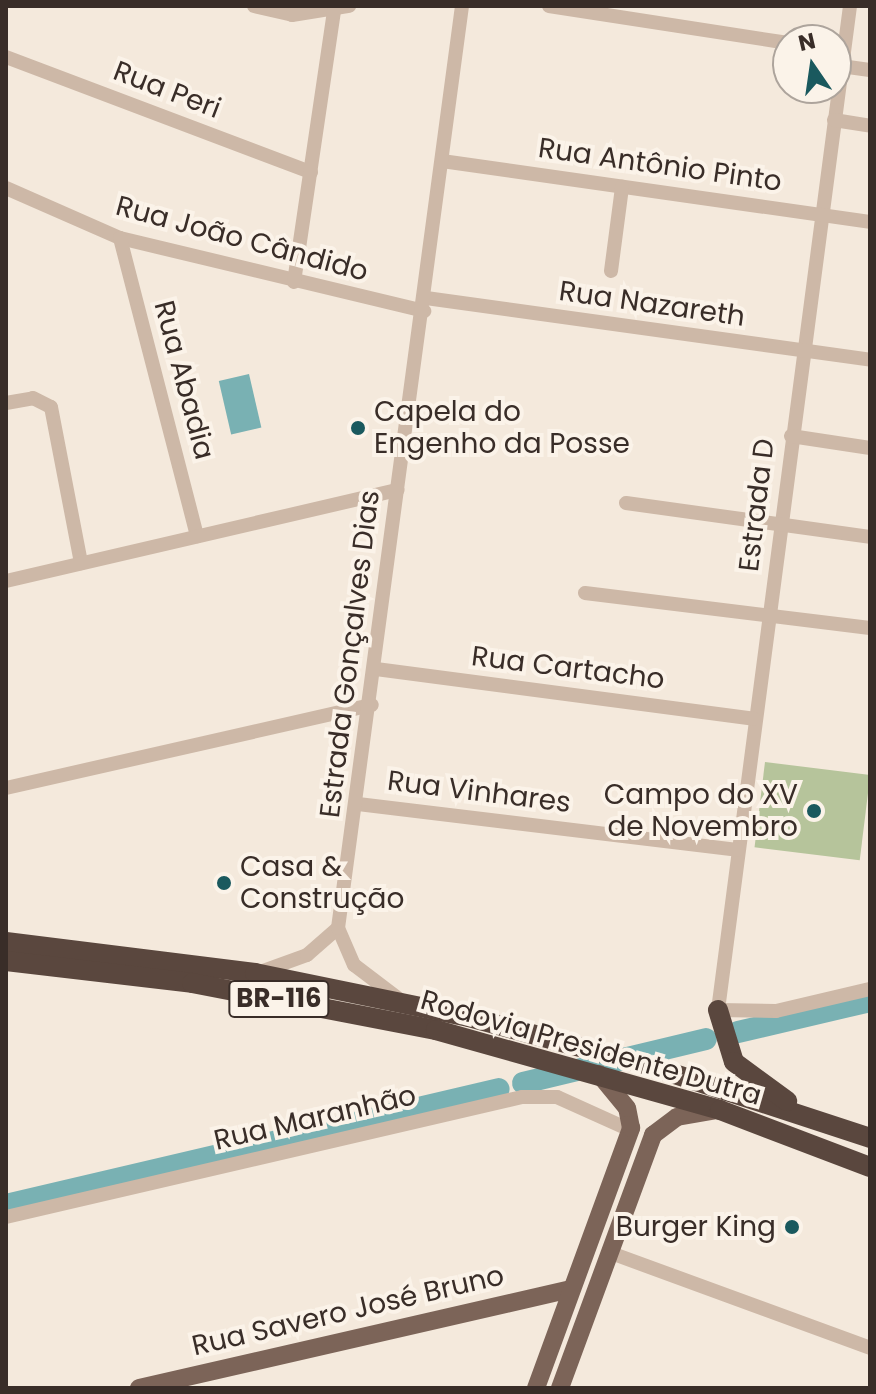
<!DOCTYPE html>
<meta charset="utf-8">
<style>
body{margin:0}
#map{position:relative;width:876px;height:1394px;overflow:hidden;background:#f4e9dc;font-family:Poppins,sans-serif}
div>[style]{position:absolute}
.green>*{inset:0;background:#b6c49b;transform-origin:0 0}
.water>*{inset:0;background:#79b1b3;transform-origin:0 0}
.river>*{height:22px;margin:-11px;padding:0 11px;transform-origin:11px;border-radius:11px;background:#79b1b3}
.minor>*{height:14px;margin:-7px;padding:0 7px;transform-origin:7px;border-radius:7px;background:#cdb8a7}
.major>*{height:18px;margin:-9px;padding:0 9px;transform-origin:9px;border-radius:9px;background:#7c6458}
.highway>*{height:20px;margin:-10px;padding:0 10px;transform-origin:10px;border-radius:10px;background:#5a473e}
.dots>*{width:22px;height:22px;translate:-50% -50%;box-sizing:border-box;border:4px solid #fbf3e9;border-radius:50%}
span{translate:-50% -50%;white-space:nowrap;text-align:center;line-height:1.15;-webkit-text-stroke:8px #fbf3e9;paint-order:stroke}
.shield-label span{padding:2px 6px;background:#fbf3e9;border:2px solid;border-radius:6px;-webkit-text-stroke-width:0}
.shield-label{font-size:26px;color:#392d28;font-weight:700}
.street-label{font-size:28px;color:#392d28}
.poi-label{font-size:28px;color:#392d28}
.left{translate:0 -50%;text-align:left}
.right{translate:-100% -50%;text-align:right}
.frame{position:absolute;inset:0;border:8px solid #392d28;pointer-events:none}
.north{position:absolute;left:772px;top:24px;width:80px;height:80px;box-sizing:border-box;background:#fbf3e9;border:2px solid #ada49c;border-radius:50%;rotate:347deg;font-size:22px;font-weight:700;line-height:32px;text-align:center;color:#392d28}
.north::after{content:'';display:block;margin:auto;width:28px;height:36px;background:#1a595e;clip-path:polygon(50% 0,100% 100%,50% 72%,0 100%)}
</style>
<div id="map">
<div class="green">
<i style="left:765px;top:762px;width:106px;height:86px;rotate:7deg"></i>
</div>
<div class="water">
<i style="left:249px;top:374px;width:55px;height:31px;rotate:77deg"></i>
</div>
<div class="river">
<i style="left:738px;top:1032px;width:136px;rotate:-13.2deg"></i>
<i style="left:523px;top:1083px;width:188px;rotate:-13.5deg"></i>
<i style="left:6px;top:1205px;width:506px;rotate:-13.24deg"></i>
</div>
<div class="minor">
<i style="left:254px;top:6px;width:39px;rotate:13deg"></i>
<i style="left:292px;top:15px;width:58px;rotate:-9deg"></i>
<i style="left:549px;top:6px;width:242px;rotate:8.8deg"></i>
<i style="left:850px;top:6px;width:1013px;rotate:97.49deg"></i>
<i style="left:718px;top:1010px;width:58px;rotate:1deg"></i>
<i style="left:776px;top:1011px;width:97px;rotate:-13.2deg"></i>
<i style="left:6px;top:57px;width:326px;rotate:20.7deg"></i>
<i style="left:841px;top:66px;width:29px;rotate:8deg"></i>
<i style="left:834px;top:120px;width:36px;rotate:9deg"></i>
<i style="left:442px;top:161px;width:432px;rotate:8.1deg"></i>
<i style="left:6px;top:188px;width:124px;rotate:23.7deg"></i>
<i style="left:120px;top:238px;width:313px;rotate:13.5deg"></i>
<i style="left:120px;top:238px;width:308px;rotate:75.5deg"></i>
<i style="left:611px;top:271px;width:85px;rotate:-82.5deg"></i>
<i style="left:294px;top:282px;width:279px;rotate:-81.6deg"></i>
<i style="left:426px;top:298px;width:448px;rotate:7.9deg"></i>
<i style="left:6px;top:403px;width:27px;rotate:-10deg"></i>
<i style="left:33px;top:398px;width:20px;rotate:27deg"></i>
<i style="left:51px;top:407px;width:159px;rotate:79.1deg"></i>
<i style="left:791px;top:436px;width:80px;rotate:8.6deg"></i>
<i style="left:626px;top:503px;width:246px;rotate:7.9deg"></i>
<i style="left:6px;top:581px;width:402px;rotate:-13.1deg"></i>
<i style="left:585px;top:593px;width:287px;rotate:7deg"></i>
<i style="left:376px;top:669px;width:381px;rotate:7.5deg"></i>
<i style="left:6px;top:788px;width:375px;rotate:-12.8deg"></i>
<i style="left:358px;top:804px;width:382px;rotate:6.9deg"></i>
<i style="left:260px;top:972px;width:50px;rotate:-19.9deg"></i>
<i style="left:307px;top:955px;width:41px;rotate:-41.1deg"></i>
<i style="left:403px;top:1002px;width:61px;rotate:-142.9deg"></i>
<i style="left:354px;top:965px;width:40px;rotate:-113.4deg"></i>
<i style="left:338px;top:928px;width:930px;rotate:-82.34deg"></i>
<i style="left:6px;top:1217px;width:530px;rotate:-13.09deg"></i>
<i style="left:522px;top:1097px;width:35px"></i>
<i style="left:557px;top:1097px;width:80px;rotate:24.3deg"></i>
<i style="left:611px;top:1253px;width:276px;rotate:20.1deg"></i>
</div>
<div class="major">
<i style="left:139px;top:1388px;width:442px;rotate:-12.9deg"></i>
<i style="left:536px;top:1388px;width:277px;rotate:-69.9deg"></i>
<i style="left:631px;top:1128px;width:20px;rotate:-101deg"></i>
<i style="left:627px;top:1108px;width:44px;rotate:-129.5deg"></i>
<i style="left:560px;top:1388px;width:270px;rotate:-69.8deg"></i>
<i style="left:653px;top:1135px;width:30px;rotate:-37deg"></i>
<i style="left:677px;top:1117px;width:41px;rotate:-9.9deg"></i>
</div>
<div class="highway">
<i style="left:6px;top:942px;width:251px;rotate:7.1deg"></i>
<i style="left:255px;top:973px;width:218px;rotate:11.6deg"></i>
<i style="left:469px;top:1017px;width:184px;rotate:15.1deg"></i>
<i style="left:647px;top:1065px;width:235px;rotate:18.1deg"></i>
<i style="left:6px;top:961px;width:187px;rotate:6.7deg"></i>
<i style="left:192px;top:983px;width:248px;rotate:10.9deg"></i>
<i style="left:436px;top:1030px;width:295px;rotate:15.7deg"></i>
<i style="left:720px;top:1110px;width:160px;rotate:20.8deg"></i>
<i style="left:718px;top:1010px;width:54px;rotate:72.9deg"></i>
<i style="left:734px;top:1062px;width:66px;rotate:36.3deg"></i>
</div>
<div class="dots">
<i style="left:358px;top:428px;background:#1a595e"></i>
<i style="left:814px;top:811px;background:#1a595e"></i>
<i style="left:224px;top:883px;background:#1a595e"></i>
<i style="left:792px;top:1227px;background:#1a595e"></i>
</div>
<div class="shield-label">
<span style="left:279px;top:999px">BR-116</span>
</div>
<div class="street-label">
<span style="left:167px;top:90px;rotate:21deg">Rua Peri</span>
<span style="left:660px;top:165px;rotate:8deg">Rua Antônio Pinto</span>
<span style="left:242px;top:239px;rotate:15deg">Rua João Cândido</span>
<span style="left:652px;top:304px;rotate:8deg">Rua Nazareth</span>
<span style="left:184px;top:380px;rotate:75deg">Rua Abadia</span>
<span style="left:757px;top:505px;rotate:-83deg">Estrada D</span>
<span style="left:350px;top:654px;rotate:-83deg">Estrada Gonçalves Dias</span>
<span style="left:568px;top:668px;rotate:7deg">Rua Cartacho</span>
<span style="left:479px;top:792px;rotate:7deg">Rua Vinhares</span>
<span style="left:591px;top:1048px;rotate:16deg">Rodovia Presidente Dutra</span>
<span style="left:315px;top:1118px;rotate:-13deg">Rua Maranhão</span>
<span style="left:348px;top:1311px;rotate:-13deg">Rua Savero José Bruno</span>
</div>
<div class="poi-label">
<span class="left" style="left:374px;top:428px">Capela do<br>Engenho da Posse</span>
<span class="right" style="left:798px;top:811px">Campo do XV<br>de Novembro</span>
<span class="left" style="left:240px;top:883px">Casa &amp;<br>Construção</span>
<span class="right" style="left:776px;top:1227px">Burger King</span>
</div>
<div class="frame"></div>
<div class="north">N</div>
</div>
